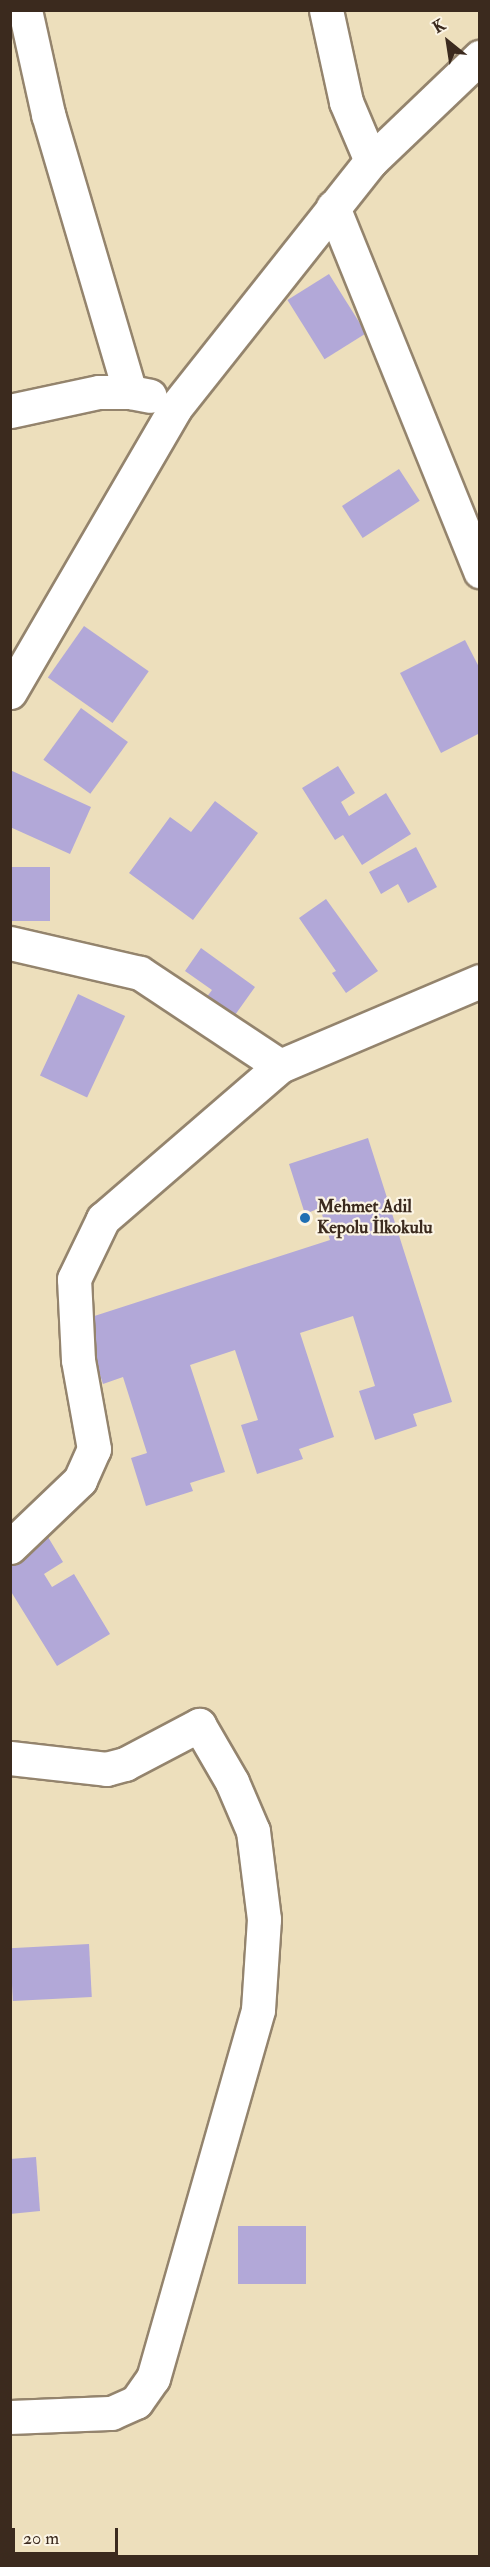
<!DOCTYPE html>
<meta charset="utf-8">
<style>
body{margin:0}
#map{position:relative;width:490px;height:2567px;overflow:hidden;background:#eddfbc;font-family:"IM FELL Double Pica",serif}
div>[style]{position:absolute}
.building>*{inset:0;background:#b2a8d8;transform-origin:0 0}
.roads{filter:drop-shadow(2px 0 #94846d) drop-shadow(-2px 0 #94846d) drop-shadow(0 2px #94846d) drop-shadow(0 -2px #94846d)}
.minor>*{height:33px;margin:-16.5px;padding:0 16.5px;transform-origin:16.5px;border-radius:16.5px;background:#fff}
.dots>*{width:16px;height:16px;translate:-50% -50%;box-sizing:border-box;border:3px solid #fcf5e5;border-radius:50%}
span{translate:-50% -50%;white-space:nowrap;text-align:center;line-height:1.15;-webkit-text-stroke:4.5px #fcf5e5;paint-order:stroke}
.poi-label{font-size:18px;color:#3b2a1e;font-weight:700}
.left{translate:0 -50%;text-align:left}
.frame{position:absolute;inset:0;border:12px solid #3b2a1e;pointer-events:none}
.north{position:absolute;left:418px;top:12px;width:60px;height:60px;-webkit-text-stroke:4px #fcf5e5;paint-order:stroke;rotate:330deg;font-size:16px;font-weight:700;line-height:24px;text-align:center;color:#3b2a1e}
.north::after{content:'';display:block;margin:auto;width:21px;height:27px;background:#3b2a1e;clip-path:polygon(50% 0,100% 100%,50% 72%,0 100%)}
.scale{position:absolute;left:12px;top:2528px;width:106px;height:27px;box-sizing:border-box;border:3px solid #3b2a1e;border-top:0;padding-left:8px;font-size:18px;line-height:21px;white-space:nowrap;color:#3b2a1e;-webkit-text-stroke:4px #fcf5e5;paint-order:stroke}
</style>
<div id="map">
<div class="building">
<i style="left:329px;top:274px;width:70px;height:49px;rotate:58deg"></i>
<i style="left:399px;top:469px;width:38px;height:68px;rotate:57deg"></i>
<i style="left:84px;top:626px;width:79px;height:63px;rotate:35deg"></i>
<i style="clip-path:polygon(465px 640px,480px 669px,480px 733px,441px 753px,400px 673px)"></i>
<i style="left:81px;top:708px;width:58px;height:64px;rotate:36deg"></i>
<i style="clip-path:polygon(338px 766px,355px 793px,341px 802px,349px 816px,386px 793px,411px 834px,362px 865px,343px 835px,335px 840px,302px 788px)"></i>
<i style="clip-path:polygon(10px 770px,91px 807px,70px 854px,10px 827px)"></i>
<i style="clip-path:polygon(215px 801px,258px 833px,193px 920px,129px 873px,170px 817px,191px 832px)"></i>
<i style="clip-path:polygon(416px 847px,437px 887px,408px 903px,398px 884px,381px 894px,369px 872px)"></i>
<i style="left:10px;top:867px;width:40px;height:54px"></i>
<i style="clip-path:polygon(326px 899px,378px 971px,346px 993px,332px 973px,336px 971px,299px 918px)"></i>
<i style="clip-path:polygon(201px 948px,255px 987px,230px 1022px,203px 1002px,212px 990px,185px 971px)"></i>
<i style="left:78px;top:994px;width:52px;height:90px;rotate:25deg"></i>
<i style="clip-path:polygon(368px 1138px,452px 1402px,413px 1414px,417px 1426px,375px 1440px,359px 1391px,375px 1386px,353px 1316px,300px 1333px,334px 1437px,299px 1449px,303px 1459px,257px 1474px,241px 1425px,258px 1420px,235px 1350px,190px 1365px,225px 1472px,190px 1483px,193px 1491px,146px 1506px,131px 1458px,147px 1453px,123px 1377px,103px 1384px,82px 1320px,330px 1240px,320px 1208px,305px 1214px,289px 1164px)"></i>
<i style="clip-path:polygon(48px 1537px,63px 1562px,44px 1574px,52px 1587px,74px 1574px,110px 1634px,57px 1666px,10px 1590px,10px 1561px)"></i>
<i style="left:89px;top:1944px;width:53px;height:79px;rotate:87deg"></i>
<i style="clip-path:polygon(36px 2157px,40px 2211px,10px 2214px,10px 2159px)"></i>
<i style="left:238px;top:2226px;width:68px;height:58px"></i>
</div>
<div class="roads">
<div class="minor">
<i style="left:25px;top:10px;width:107px;rotate:77.5deg"></i>
<i style="left:48px;top:114px;width:290px;rotate:73.6deg"></i>
<i style="left:326px;top:10px;width:94px;rotate:77.7deg"></i>
<i style="left:346px;top:102px;width:64px;rotate:67deg"></i>
<i style="left:333px;top:207px;width:393px;rotate:68deg"></i>
<i style="left:10px;top:411px;width:91px;rotate:-12.1deg"></i>
<i style="left:99px;top:392px;width:31px"></i>
<i style="left:130px;top:392px;width:20px;rotate:11deg"></i>
<i style="left:10px;top:692px;width:328px;rotate:-59.8deg"></i>
<i style="left:175px;top:408px;width:315px;rotate:-51.6deg"></i>
<i style="left:371px;top:161px;width:151px;rotate:-43.7deg"></i>
<i style="left:10px;top:943px;width:133px;rotate:13deg"></i>
<i style="left:140px;top:973px;width:168px;rotate:33.6deg"></i>
<i style="left:10px;top:1547px;width:97px;rotate:-43.7deg"></i>
<i style="left:80px;top:1480px;width:34px;rotate:-66deg"></i>
<i style="left:94px;top:1449px;width:90px;rotate:-100.2deg"></i>
<i style="left:78px;top:1360px;width:81px;rotate:-92.8deg"></i>
<i style="left:74px;top:1279px;width:67px;rotate:-64.2deg"></i>
<i style="left:103px;top:1219px;width:234px;rotate:-40.8deg"></i>
<i style="left:280px;top:1066px;width:217px;rotate:-23deg"></i>
<i style="left:10px;top:1758px;width:97px;rotate:6.5deg"></i>
<i style="left:106px;top:1769px;width:20px;rotate:-15deg"></i>
<i style="left:125px;top:1764px;width:84px;rotate:-27.8deg"></i>
<i style="left:199px;top:1725px;width:66px;rotate:59.9deg"></i>
<i style="left:232px;top:1782px;width:53px;rotate:66.8deg"></i>
<i style="left:253px;top:1831px;width:89px;rotate:82.9deg"></i>
<i style="left:264px;top:1919px;width:91px;rotate:93.8deg"></i>
<i style="left:258px;top:2010px;width:383px;rotate:105.9deg"></i>
<i style="left:153px;top:2378px;width:29px;rotate:125deg"></i>
<i style="left:136px;top:2402px;width:27px;rotate:156deg"></i>
<i style="left:111px;top:2413px;width:101px;rotate:177.7deg"></i>
</div>
</div>
<div class="dots">
<i style="left:305px;top:1218px;background:#1f6fb2"></i>
</div>
<div class="poi-label">
<span class="left" style="left:317px;top:1218px">Mehmet Adil<br>Kepolu İlkokulu</span>
</div>
<div class="frame"></div>
<div class="north">K</div>
<div class="scale">20 m</div>
</div>
